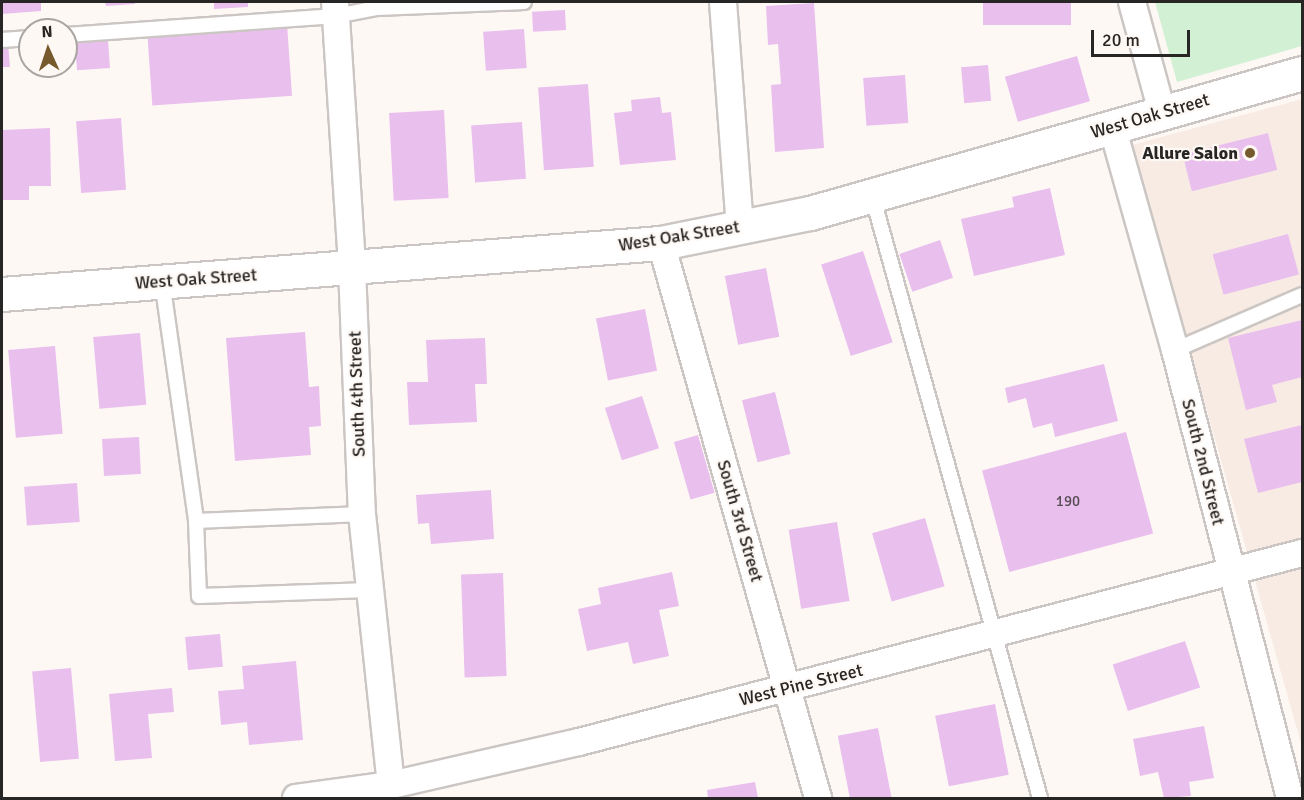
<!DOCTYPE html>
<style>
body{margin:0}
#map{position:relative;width:1304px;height:800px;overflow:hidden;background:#fef8f5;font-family:Signika,sans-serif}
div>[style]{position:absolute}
.built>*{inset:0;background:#f8ebe3}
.green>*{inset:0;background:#d2f0d4}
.building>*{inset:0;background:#e9bfee;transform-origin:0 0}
.roads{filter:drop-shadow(2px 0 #cbc6c3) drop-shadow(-2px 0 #cbc6c3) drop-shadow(0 2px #cbc6c3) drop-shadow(0 -2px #cbc6c3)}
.service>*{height:14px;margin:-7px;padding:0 7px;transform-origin:7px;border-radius:7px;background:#fff}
.minor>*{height:26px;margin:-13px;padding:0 13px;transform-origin:13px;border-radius:13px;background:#fff}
.secondary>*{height:33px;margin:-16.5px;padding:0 16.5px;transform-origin:16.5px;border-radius:16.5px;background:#fff}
.dots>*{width:16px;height:16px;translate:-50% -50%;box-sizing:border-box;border:3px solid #fef8f5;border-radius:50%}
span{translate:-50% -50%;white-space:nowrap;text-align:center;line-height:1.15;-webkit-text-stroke:4.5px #fef8f5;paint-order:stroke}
.number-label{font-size:15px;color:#584c56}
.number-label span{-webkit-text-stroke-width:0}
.street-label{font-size:18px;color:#282624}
.poi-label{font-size:18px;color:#282624;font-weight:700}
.right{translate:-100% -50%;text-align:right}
.frame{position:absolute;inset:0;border:3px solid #282624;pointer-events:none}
.north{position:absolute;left:18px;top:18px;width:60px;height:60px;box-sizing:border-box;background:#fef8f5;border:2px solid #a8a4a1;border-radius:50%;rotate:357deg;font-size:16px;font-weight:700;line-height:24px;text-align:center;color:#282624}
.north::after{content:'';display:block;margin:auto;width:21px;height:27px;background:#765a2d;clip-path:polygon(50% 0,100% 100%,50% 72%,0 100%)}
.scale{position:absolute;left:1091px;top:30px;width:99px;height:27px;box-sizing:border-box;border:3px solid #282624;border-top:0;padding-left:8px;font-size:18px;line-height:21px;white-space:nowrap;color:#282624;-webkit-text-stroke:4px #fef8f5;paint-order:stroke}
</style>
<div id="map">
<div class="built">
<i style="clip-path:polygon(1302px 99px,1302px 747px,1132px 145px)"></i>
</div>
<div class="green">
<i style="clip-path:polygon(1155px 2px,1302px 2px,1302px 46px,1177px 82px)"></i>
</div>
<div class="building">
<i style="clip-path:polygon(2px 2px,41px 2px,41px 11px,2px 14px)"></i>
<i style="clip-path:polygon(105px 2px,135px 2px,135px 4px,106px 6px)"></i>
<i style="clip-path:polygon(214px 2px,248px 2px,248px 7px,214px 9px)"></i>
<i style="left:983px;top:2px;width:88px;height:23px"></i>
<i style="clip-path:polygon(814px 3px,824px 148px,775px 152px,771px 85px,781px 84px,778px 44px,768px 45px,766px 6px)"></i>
<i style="left:565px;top:10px;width:20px;height:33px;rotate:87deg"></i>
<i style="left:287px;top:24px;width:72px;height:140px;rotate:86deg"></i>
<i style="left:524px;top:29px;width:39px;height:41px;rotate:86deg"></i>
<i style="left:108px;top:40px;width:28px;height:33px;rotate:86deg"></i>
<i style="clip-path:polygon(8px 44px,10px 67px,2px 67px,2px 45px)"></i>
<i style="left:1077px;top:56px;width:47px;height:75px;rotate:74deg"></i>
<i style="left:988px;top:65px;width:36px;height:27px;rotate:85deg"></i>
<i style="left:905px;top:75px;width:48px;height:42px;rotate:86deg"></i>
<i style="left:588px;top:84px;width:83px;height:50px;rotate:86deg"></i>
<i style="clip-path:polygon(660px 97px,662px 113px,671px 112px,676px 160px,620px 165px,614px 113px,632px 111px,631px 100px)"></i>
<i style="left:444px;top:110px;width:88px;height:55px;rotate:87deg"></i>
<i style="left:121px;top:118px;width:72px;height:45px;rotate:86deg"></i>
<i style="left:522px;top:122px;width:57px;height:51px;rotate:86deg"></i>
<i style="clip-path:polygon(50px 128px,51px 186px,29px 186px,29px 200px,2px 200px,2px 130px)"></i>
<i style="left:1268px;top:133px;width:38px;height:88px;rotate:76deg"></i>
<i style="clip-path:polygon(1050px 188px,1065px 255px,974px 276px,961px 219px,1014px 207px,1012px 197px)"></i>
<i style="left:1288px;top:234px;width:42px;height:78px;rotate:75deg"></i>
<i style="left:940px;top:240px;width:40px;height:43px;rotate:71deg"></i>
<i style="left:863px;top:251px;width:96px;height:44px;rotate:72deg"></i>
<i style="left:766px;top:268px;width:70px;height:42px;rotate:79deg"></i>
<i style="left:645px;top:309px;width:63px;height:50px;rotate:79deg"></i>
<i style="clip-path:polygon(1302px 320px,1302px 377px,1272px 385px,1277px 402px,1246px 410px,1228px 338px)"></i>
<i style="clip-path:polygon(305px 332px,309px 387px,319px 386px,321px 426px,309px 427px,311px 455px,235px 461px,226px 338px)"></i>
<i style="left:140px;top:333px;width:72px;height:47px;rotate:85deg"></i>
<i style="clip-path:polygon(485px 338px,487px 384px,475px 384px,477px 422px,409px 425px,407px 382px,428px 382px,426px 340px)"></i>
<i style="left:55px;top:346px;width:88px;height:47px;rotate:85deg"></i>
<i style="clip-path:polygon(1104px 364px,1118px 421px,1055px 437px,1052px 423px,1033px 428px,1026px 398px,1008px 403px,1005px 388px)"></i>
<i style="left:775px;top:392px;width:64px;height:34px;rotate:76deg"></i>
<i style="left:642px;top:396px;width:55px;height:39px;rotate:72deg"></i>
<i style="clip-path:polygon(1302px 425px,1302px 482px,1258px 493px,1244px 439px)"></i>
<i style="left:1126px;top:432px;width:105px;height:149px;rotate:75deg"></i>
<i style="left:698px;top:435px;width:60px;height:25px;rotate:74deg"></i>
<i style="left:139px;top:437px;width:37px;height:37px;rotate:87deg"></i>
<i style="left:77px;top:483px;width:39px;height:53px;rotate:86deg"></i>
<i style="clip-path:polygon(491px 490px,494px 539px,431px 544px,429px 523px,418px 524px,416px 495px)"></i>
<i style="left:925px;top:518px;width:71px;height:55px;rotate:74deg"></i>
<i style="left:837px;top:522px;width:80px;height:49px;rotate:81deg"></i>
<i style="clip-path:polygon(672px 572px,679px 606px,659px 610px,669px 656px,633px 664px,628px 642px,587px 651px,578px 609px,601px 604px,598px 588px)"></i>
<i style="left:503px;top:573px;width:103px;height:42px;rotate:88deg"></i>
<i style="left:220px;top:634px;width:33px;height:35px;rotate:85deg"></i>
<i style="left:1185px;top:641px;width:49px;height:76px;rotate:72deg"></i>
<i style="clip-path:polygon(296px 661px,303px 740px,249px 745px,247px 722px,221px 725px,218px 691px,244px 689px,242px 666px)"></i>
<i style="left:71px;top:668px;width:91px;height:39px;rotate:85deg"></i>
<i style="clip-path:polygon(172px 688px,174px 712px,148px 714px,152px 758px,115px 761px,109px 694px)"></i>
<i style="left:995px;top:704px;width:72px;height:61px;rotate:79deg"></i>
<i style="clip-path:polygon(1204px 726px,1214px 778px,1189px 782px,1191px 796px,1164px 798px,1158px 772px,1140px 776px,1133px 739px)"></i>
<i style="left:878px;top:728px;width:71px;height:41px;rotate:79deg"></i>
<i style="clip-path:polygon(755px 782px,758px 798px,708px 798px,707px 790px)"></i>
</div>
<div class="roads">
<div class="service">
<i style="left:66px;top:35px;width:271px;rotate:-4deg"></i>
<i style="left:336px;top:16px;width:42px;rotate:-11deg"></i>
<i style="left:377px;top:8px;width:147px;rotate:-2.3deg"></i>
<i style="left:2px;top:40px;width:28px;rotate:-4deg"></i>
<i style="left:872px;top:195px;width:626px;rotate:74.43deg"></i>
<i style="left:162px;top:281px;width:242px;rotate:81.9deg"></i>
<i style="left:1175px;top:350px;width:138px;rotate:-23.4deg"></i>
<i style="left:362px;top:514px;width:166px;rotate:177.6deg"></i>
<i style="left:196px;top:521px;width:75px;rotate:87.7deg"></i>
<i style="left:199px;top:596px;width:170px;rotate:-2deg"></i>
</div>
<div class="minor">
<i style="left:335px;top:2px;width:267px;rotate:86.3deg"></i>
<i style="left:352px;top:268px;width:246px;rotate:87.7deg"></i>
<i style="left:362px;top:514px;width:273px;rotate:83.9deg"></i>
<i style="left:723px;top:2px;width:227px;rotate:85.7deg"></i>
<i style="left:1132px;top:2px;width:114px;rotate:74.7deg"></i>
<i style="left:1112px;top:126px;width:233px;rotate:74.3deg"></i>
<i style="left:1175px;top:350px;width:463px;rotate:75.6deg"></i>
<i style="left:661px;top:243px;width:577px;rotate:74.2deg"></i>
<i style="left:296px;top:798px;width:96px;rotate:-7.8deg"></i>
<i style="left:391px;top:785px;width:193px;rotate:-12.9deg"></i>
<i style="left:579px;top:742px;width:747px;rotate:-14.65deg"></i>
</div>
<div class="secondary">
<i style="left:2px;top:294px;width:661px;rotate:-4.43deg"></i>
<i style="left:661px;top:243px;width:152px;rotate:-11.4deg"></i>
<i style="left:810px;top:213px;width:512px;rotate:-15.88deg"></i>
</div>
</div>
<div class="dots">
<i style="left:1250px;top:153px;background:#765a2d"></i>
</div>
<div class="number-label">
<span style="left:1068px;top:502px">190</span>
</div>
<div class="street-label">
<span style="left:1150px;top:116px;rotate:-16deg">West Oak Street</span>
<span style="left:679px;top:236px;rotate:-9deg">West Oak Street</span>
<span style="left:196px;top:279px;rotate:-4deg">West Oak Street</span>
<span style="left:357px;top:394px;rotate:-92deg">South 4th Street</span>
<span style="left:1203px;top:462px;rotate:76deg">South 2nd Street</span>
<span style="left:740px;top:521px;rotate:74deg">South 3rd Street</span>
<span style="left:801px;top:685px;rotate:-14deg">West Pine Street</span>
</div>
<div class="poi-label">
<span class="right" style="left:1238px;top:153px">Allure Salon</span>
</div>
<div class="frame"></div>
<div class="north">N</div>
<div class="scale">20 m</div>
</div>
